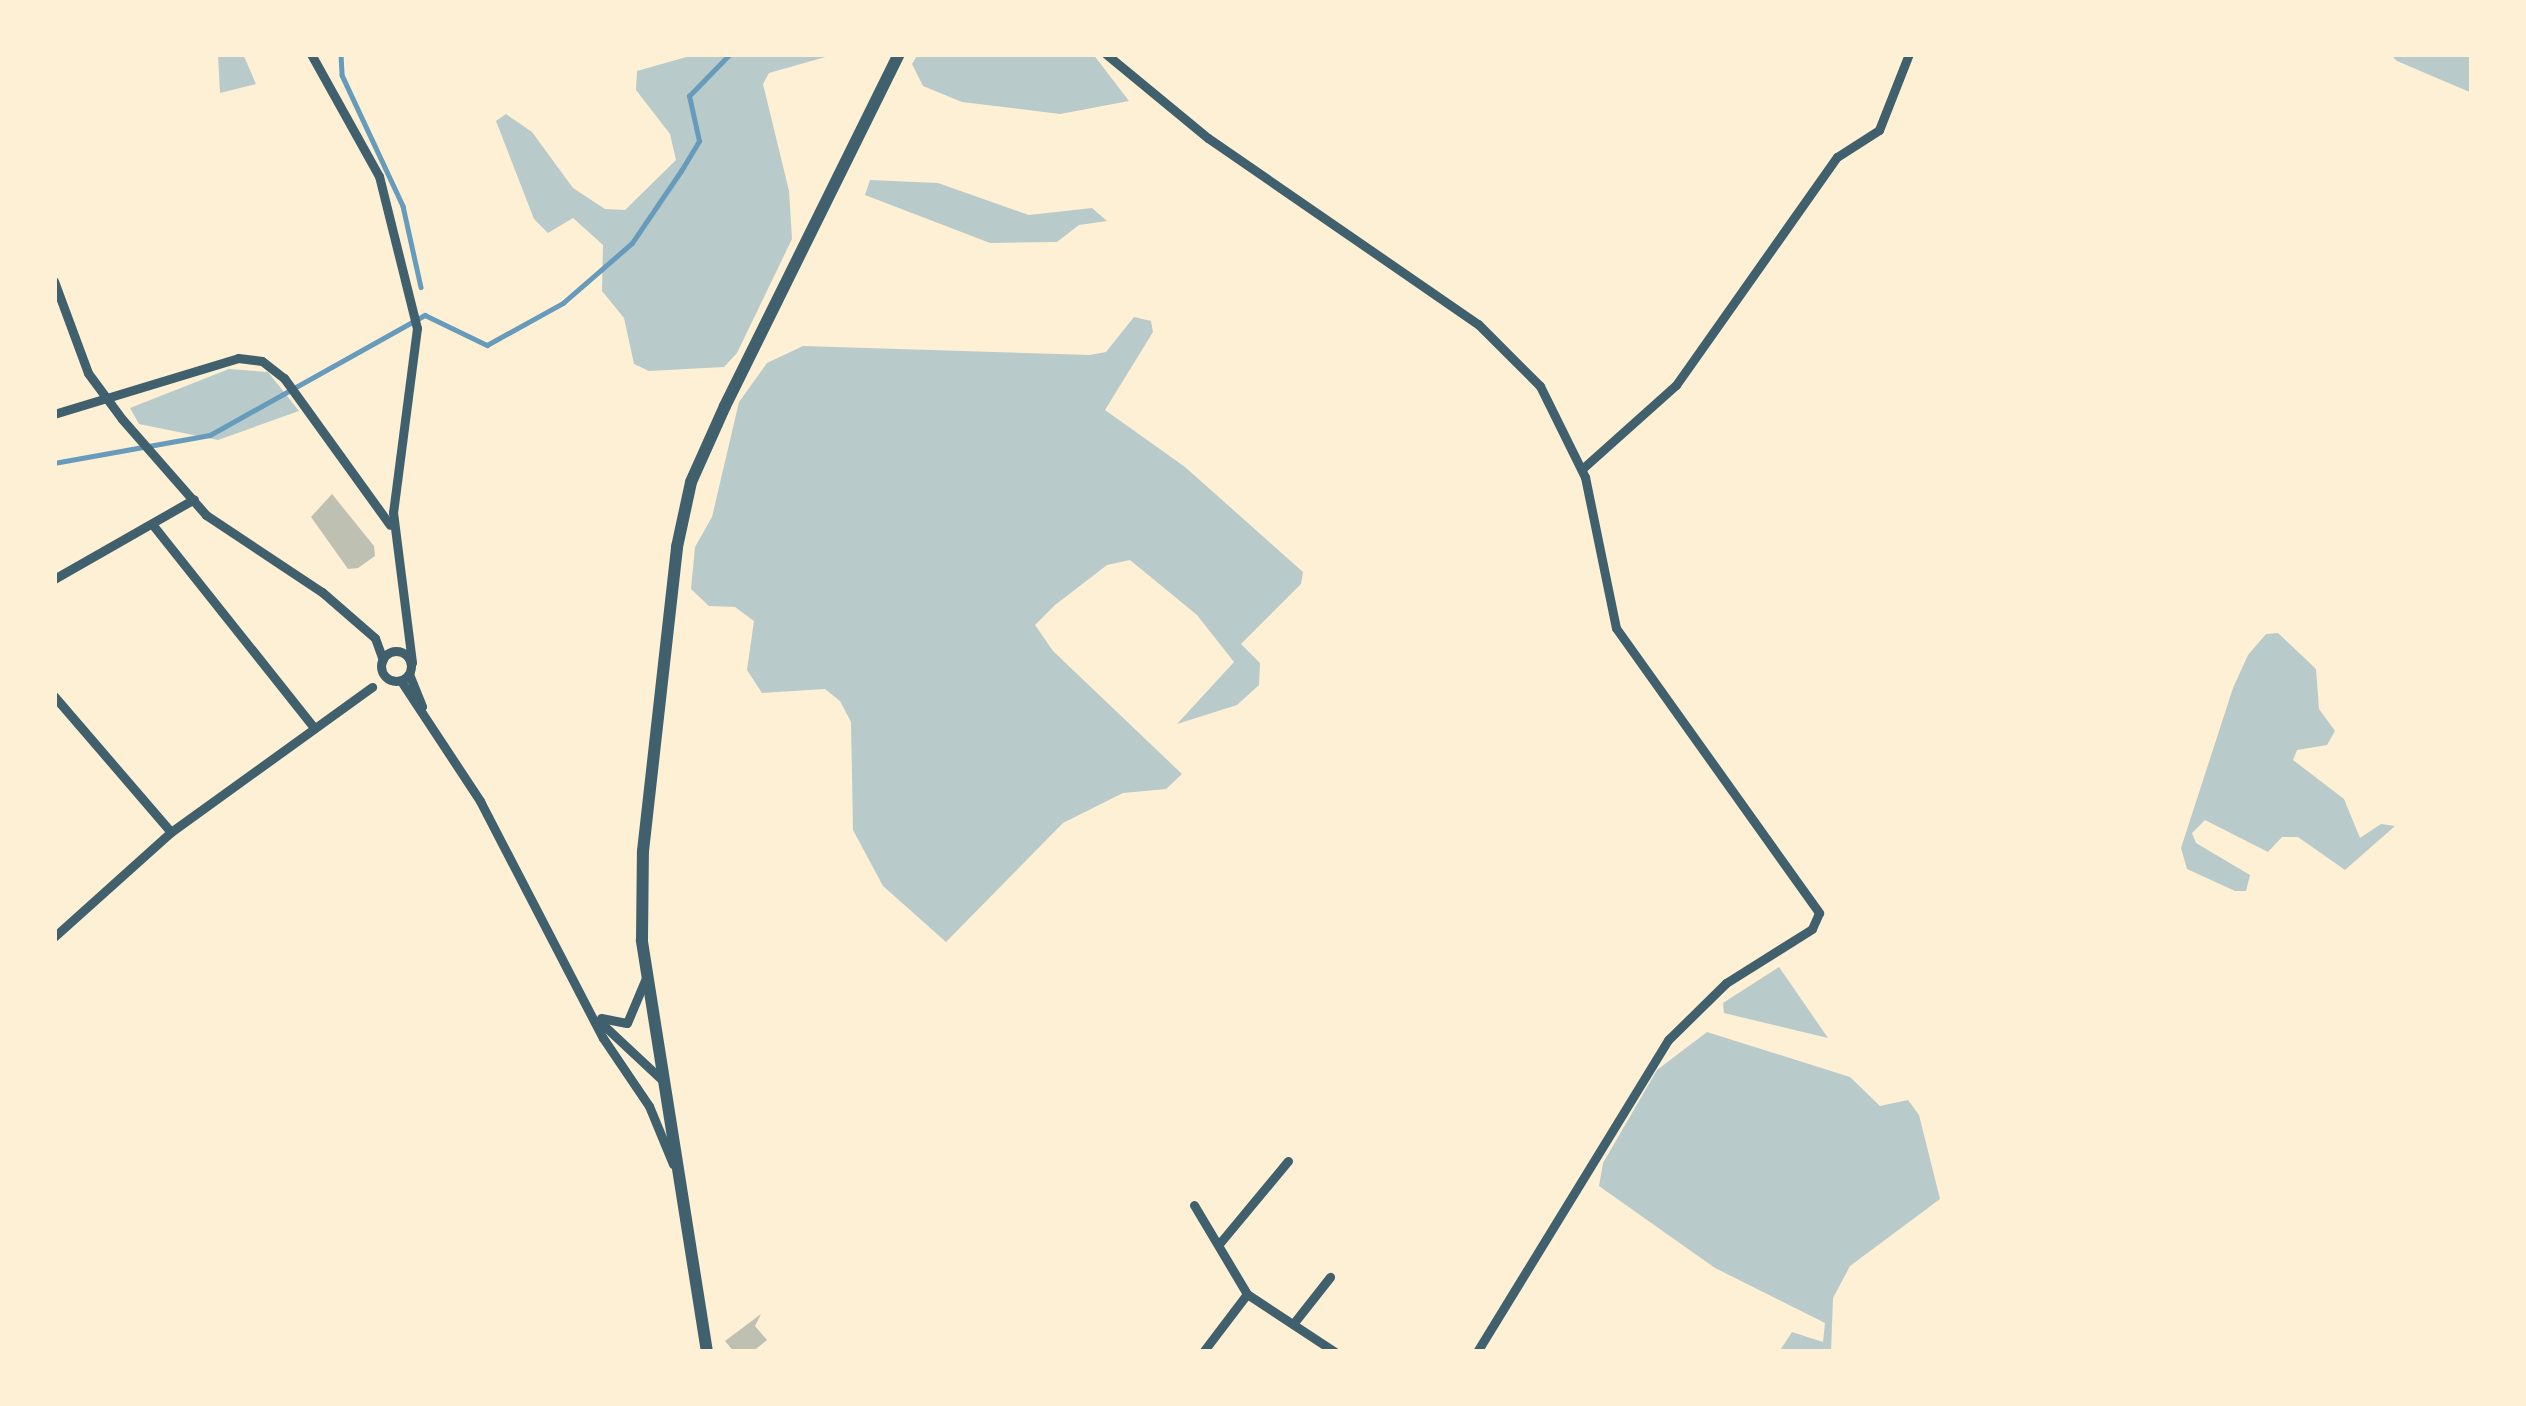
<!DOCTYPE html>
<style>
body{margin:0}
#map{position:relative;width:2526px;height:1406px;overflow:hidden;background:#fdf0d5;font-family:Raleway,sans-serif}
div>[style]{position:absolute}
.green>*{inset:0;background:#b9caca}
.stream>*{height:4.5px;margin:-2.25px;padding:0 2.25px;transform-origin:2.25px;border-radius:2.25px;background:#669bbc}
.building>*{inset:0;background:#bec0b2}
.minor>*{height:9px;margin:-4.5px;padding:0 4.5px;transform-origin:4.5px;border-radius:4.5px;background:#3f606c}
.minor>.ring{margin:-4.5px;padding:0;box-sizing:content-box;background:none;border:9px solid #3f606c;border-radius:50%}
.tertiary>*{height:12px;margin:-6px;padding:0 6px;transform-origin:6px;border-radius:6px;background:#3f606c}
span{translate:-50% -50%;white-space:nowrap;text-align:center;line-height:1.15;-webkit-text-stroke:9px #fdf0d5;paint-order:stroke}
.frame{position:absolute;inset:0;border:57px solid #fdf0d5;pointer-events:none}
</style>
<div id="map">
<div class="green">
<i style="clip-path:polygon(218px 54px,243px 54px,256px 84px,220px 93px)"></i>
<i style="clip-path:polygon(697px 54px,836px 54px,769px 73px,763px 84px,789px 191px,792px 239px,737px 353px,724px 367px,649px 371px,634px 364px,624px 318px,602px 291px,603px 245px,573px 218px,548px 233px,534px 219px,496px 121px,506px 114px,532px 132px,573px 188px,605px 209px,625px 210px,676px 160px,670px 134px,636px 90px,637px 71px)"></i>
<i style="clip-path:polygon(918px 54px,1093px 54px,1129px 101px,1060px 114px,962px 102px,923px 86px,912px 64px)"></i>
<i style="clip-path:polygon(2390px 54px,2472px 54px,2472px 93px,2397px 61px)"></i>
<i style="clip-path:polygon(870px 180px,938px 183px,1029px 215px,1092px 208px,1107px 221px,1079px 225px,1057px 242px,990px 243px,865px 195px)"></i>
<i style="clip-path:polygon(1134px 317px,1151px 321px,1153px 332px,1105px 410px,1185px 467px,1303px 572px,1301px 584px,1241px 644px,1260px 663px,1259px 685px,1237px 705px,1177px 724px,1234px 662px,1197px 615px,1130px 560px,1107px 565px,1055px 605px,1035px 625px,1053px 651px,1182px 774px,1166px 789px,1123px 793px,1063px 823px,946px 942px,883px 886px,853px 830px,851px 722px,840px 701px,825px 689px,762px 693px,747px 670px,754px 621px,735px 607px,709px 606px,691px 589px,695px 547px,712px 517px,739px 402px,767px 363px,803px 346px,1090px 355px,1106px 352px)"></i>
<i style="clip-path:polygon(229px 369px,268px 372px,299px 411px,218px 440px,139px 424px,130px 408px)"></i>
<i style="clip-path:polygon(2278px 633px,2316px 669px,2319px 709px,2335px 731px,2327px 745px,2297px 750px,2293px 760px,2344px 799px,2360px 838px,2381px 824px,2395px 826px,2345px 870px,2298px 837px,2282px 837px,2268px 852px,2205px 820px,2192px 833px,2196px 843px,2250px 875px,2246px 891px,2235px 891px,2187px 869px,2181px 848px,2233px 688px,2248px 655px,2266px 634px)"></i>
<i style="clip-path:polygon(1779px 967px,1828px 1038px,1724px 1013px,1723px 1003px)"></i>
<i style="clip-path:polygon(1707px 1032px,1850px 1077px,1880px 1106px,1908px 1100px,1919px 1115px,1940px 1199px,1850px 1266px,1833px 1298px,1831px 1352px,1779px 1352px,1792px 1332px,1823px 1342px,1825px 1323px,1715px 1268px,1599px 1186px,1603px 1163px,1657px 1070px)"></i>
</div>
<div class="stream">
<i style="left:341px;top:54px;width:21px;rotate:87deg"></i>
<i style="left:342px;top:75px;width:145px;rotate:65deg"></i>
<i style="left:403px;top:206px;width:83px;rotate:77.5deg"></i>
<i style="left:54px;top:463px;width:158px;rotate:-10.2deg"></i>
<i style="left:210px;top:435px;width:246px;rotate:-29.2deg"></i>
<i style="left:425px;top:315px;width:69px;rotate:25.8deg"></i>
<i style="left:487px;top:345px;width:87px;rotate:-28.9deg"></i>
<i style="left:563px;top:303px;width:91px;rotate:-41deg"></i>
<i style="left:632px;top:243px;width:87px;rotate:-55.8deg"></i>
<i style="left:681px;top:171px;width:35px;rotate:-59deg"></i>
<i style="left:699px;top:141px;width:46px;rotate:-102.5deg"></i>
<i style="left:689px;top:96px;width:59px;rotate:-45.7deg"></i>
</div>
<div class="building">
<i style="clip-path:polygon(332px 494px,374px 546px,375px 556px,358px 568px,348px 569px,311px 517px)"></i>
<i style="clip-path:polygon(761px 1314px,755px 1326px,767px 1340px,752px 1352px,734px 1352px,725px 1341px)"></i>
</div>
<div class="minor">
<i style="left:311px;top:54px;width:140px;rotate:60.9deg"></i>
<i style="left:379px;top:176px;width:157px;rotate:76deg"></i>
<i style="left:417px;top:328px;width:186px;rotate:97.4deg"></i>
<i style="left:393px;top:512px;width:152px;rotate:82.8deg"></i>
<i style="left:1106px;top:54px;width:132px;rotate:39.5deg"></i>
<i style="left:1208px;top:138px;width:328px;rotate:34.6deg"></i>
<i style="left:1478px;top:324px;width:88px;rotate:45deg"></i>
<i style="left:1540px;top:386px;width:102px;rotate:63.7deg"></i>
<i style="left:1585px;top:477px;width:154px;rotate:78.4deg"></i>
<i style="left:1616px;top:628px;width:350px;rotate:54.5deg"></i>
<i style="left:1819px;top:913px;width:17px;rotate:114deg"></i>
<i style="left:1812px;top:929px;width:102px;rotate:147.9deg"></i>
<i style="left:1726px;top:983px;width:81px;rotate:135.5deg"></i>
<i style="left:1668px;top:1040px;width:366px;rotate:121.5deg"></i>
<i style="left:54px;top:281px;width:98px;rotate:69.7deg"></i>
<i style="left:88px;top:373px;width:57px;rotate:53.5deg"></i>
<i style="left:122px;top:419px;width:128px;rotate:48.8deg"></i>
<i style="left:206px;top:515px;width:139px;rotate:33.6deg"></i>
<i style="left:322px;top:592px;width:70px;rotate:41deg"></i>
<i style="left:375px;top:638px;width:23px;rotate:70deg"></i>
<i style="left:54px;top:414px;width:192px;rotate:-16.9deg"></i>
<i style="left:238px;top:358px;width:24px;rotate:7deg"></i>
<i style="left:262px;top:361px;width:28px;rotate:38deg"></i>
<i style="left:284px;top:378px;width:181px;rotate:54.2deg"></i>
<i style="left:1582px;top:469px;width:126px;rotate:-41.8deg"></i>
<i style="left:1676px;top:385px;width:279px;rotate:-54.8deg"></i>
<i style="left:1837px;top:157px;width:50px;rotate:-32.7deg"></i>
<i style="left:1879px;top:130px;width:82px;rotate:-68.5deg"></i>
<i style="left:152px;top:524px;width:260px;rotate:51.5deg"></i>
<i style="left:54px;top:579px;width:161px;rotate:-29.7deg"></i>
<i class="ring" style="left:381px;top:651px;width:21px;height:21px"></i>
<i style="left:409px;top:674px;width:35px;rotate:68deg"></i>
<i style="left:401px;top:681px;width:144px;rotate:56.6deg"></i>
<i style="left:480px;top:801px;width:267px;rotate:62.6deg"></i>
<i style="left:603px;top:1038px;width:82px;rotate:55.9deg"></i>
<i style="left:649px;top:1106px;width:63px;rotate:67.5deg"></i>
<i style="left:54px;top:696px;width:179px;rotate:49.3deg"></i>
<i style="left:54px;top:937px;width:157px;rotate:-41.9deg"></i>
<i style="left:171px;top:832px;width:248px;rotate:-35.8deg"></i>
<i style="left:601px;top:1018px;width:26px;rotate:11deg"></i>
<i style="left:627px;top:1023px;width:49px;rotate:-67.1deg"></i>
<i style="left:599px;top:1021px;width:85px;rotate:43.1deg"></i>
<i style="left:1194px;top:1205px;width:104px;rotate:59.2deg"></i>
<i style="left:1247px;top:1294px;width:73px;rotate:127.2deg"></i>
<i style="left:1219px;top:1244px;width:108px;rotate:-50.3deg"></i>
<i style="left:1247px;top:1294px;width:105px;rotate:33.4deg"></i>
<i style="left:1293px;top:1324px;width:60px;rotate:-51.8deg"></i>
</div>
<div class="tertiary">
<i style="left:707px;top:1352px;width:417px;rotate:-99deg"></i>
<i style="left:642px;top:940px;width:89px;rotate:-89.4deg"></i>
<i style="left:643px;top:851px;width:306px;rotate:-83.6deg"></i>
<i style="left:677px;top:547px;width:66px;rotate:-77.8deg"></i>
<i style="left:691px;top:482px;width:83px;rotate:-65.9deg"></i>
<i style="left:725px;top:406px;width:393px;rotate:-63.7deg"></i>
</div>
<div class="frame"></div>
</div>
